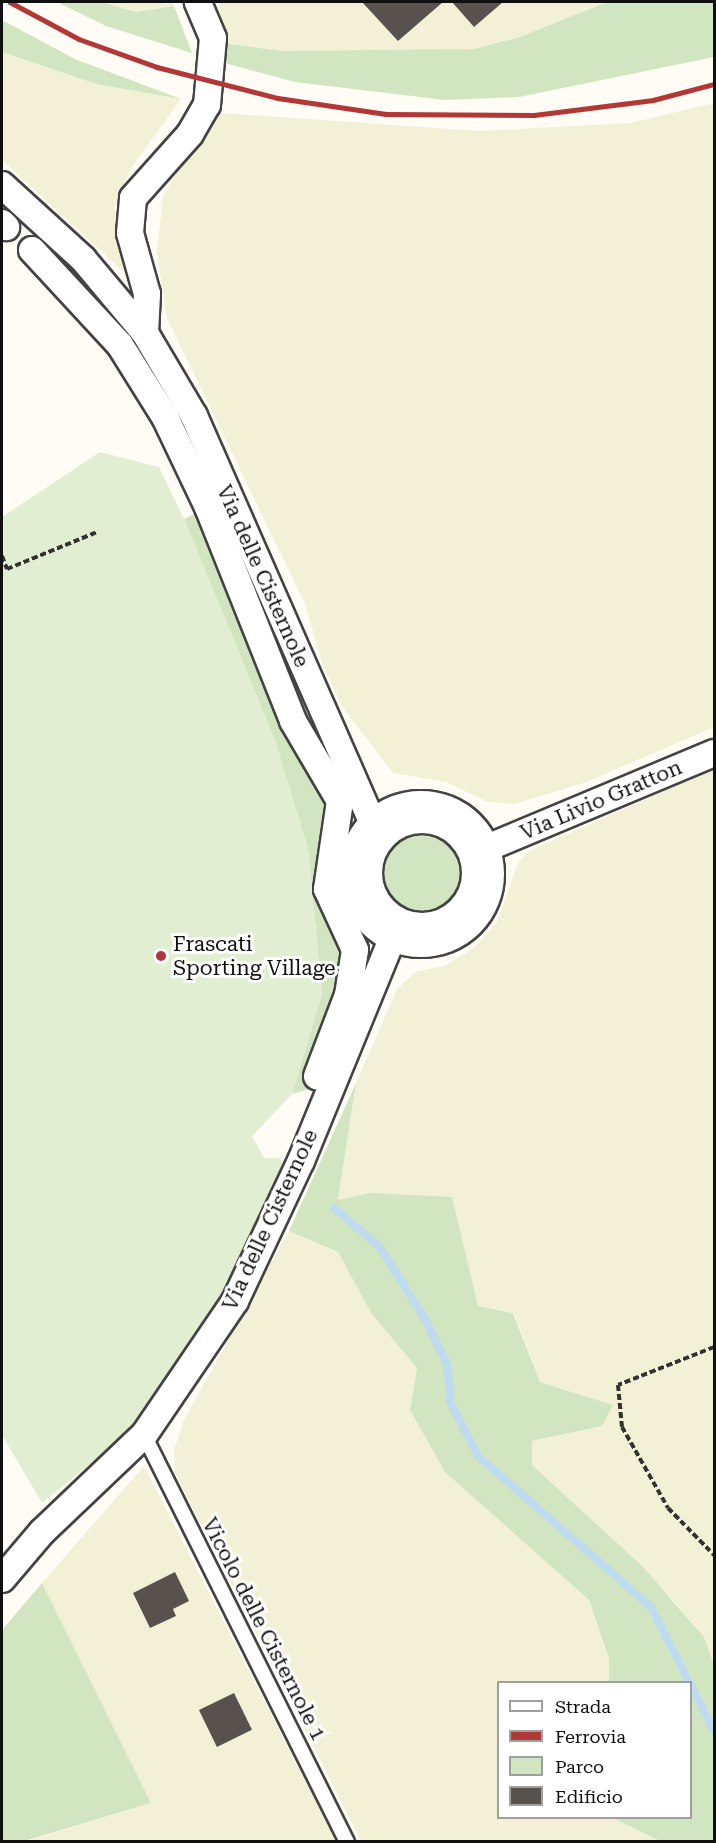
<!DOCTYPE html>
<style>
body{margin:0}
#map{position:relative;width:716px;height:1843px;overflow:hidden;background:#fefcf4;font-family:"Roboto Serif",serif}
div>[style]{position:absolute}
.farmland>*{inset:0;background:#f2f1d6}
.green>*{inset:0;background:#d2e5c1}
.round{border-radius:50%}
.pitch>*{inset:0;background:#e2eed1}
.stream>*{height:8px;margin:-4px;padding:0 4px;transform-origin:4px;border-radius:4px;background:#bedbf0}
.building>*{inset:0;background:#58524e;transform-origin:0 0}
.path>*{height:4px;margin-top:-2px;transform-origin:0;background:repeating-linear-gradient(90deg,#323232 0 6px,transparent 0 9px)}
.roads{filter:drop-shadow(2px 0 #434343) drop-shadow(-2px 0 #434343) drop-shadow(0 2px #434343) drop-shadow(0 -2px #434343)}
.lane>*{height:14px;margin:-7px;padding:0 7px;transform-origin:7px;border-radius:7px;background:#fff}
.street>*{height:26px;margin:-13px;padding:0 13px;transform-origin:13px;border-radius:13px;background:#fff}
.street>.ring{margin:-13px;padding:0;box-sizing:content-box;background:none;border:26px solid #fff;border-radius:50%}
.rail>*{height:4.5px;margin:-2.25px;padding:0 2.25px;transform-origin:2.25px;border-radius:2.25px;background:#b13837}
.dots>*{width:16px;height:16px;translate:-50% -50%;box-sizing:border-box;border:3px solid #fff;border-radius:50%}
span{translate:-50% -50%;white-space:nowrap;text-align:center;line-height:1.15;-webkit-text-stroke:6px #fff;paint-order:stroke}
.street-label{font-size:21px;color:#101010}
.poi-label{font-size:21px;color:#101010}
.left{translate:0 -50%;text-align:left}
.frame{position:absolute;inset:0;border:3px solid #101010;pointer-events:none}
.legend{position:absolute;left:497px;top:1681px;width:195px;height:138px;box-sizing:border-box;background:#fff;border:2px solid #9f9f9f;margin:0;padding:8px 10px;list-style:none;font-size:18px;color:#101010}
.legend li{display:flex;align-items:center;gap:12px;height:30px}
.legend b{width:30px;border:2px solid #9f9f9f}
</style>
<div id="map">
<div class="farmland">
<i style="clip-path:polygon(101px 2px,172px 2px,174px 6px,136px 12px)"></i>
<i style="clip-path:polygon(219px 2px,607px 2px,520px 37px,474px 49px,403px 53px,284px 51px,222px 43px)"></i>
<i style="clip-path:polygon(2px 52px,96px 84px,181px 99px,131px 168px,114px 208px,125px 273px,2px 160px)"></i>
<i style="clip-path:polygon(714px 103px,714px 727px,584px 783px,514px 804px,488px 802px,446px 782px,393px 773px,343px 708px,322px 663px,305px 604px,167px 318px,157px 252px,163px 196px,182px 161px,220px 113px,480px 131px,630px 123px)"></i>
<i style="clip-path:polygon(714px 769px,714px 1664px,704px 1637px,673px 1600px,532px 1465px,532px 1441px,602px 1426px,613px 1405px,540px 1382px,514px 1313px,478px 1306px,469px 1280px,338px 1201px,356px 1083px,397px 989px,415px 972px,446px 965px,474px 948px,496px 924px,518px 863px,529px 851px)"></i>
<i style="clip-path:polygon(289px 1231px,338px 1252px,371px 1313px,417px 1368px,410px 1410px,445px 1472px,589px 1600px,609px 1658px,609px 1682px,498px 1682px,498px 1818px,613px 1818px,660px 1841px,361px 1841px,175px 1473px,174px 1450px,184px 1420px)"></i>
<i style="clip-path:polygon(144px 1466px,336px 1841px,25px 1842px,151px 1803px,42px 1583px)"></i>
</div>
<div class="green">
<i style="clip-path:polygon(57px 2px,101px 2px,136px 12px,174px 6px,192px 53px,106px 26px)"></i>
<i style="clip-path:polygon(607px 2px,714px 2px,714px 57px,519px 97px,445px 100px,295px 82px,217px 61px,222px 43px,284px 51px,474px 49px,520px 37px)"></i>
<i style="clip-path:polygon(2px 20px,75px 59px,181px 99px,96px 84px,2px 52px)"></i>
<i style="clip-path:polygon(208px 507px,327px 775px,327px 866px,351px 936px,317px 1076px,309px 1089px,292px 1094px,322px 993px,308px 849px,275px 741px,184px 519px)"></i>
<i class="round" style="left:369px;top:820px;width:106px;height:106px"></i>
<i style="clip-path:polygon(356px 1083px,338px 1200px,370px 1193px,452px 1197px,478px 1306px,513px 1313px,540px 1382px,613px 1405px,602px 1426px,532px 1441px,532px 1465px,643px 1567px,704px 1637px,714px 1664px,714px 1841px,660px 1841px,613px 1818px,690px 1818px,690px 1682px,609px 1682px,609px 1658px,589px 1600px,445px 1472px,410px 1410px,417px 1368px,371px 1313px,338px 1252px,289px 1231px)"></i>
<i style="clip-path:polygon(42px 1583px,151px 1803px,25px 1841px,2px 1841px,2px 1630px)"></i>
</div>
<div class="pitch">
<i style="clip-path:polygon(100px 452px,159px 467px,184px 519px,275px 741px,308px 849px,322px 993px,292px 1094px,252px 1136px,264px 1158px,280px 1158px,284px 1169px,227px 1286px,143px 1421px,42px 1503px,2px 1435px,2px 517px)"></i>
</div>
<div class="stream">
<i style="left:334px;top:1208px;width:60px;rotate:40.3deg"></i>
<i style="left:380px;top:1247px;width:87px;rotate:58.1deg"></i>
<i style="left:426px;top:1321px;width:48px;rotate:64deg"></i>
<i style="left:447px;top:1364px;width:38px;rotate:85deg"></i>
<i style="left:450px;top:1402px;width:61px;rotate:62.6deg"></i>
<i style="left:478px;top:1456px;width:230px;rotate:41.1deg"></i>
<i style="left:651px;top:1607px;width:139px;rotate:63.1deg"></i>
</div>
<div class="building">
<i style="clip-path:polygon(362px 2px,443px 2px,398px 41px)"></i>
<i style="clip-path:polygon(452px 2px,503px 2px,474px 27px)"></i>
<i style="clip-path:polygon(175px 1572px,189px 1601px,173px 1609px,176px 1616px,150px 1628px,133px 1593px)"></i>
<i style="left:234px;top:1693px;width:41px;height:39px;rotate:64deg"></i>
</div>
<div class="path">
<i style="left:2px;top:556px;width:14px;rotate:69deg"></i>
<i style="left:7px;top:569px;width:97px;rotate:-22.3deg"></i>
<i style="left:714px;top:1347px;width:103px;rotate:158.4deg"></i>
<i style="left:618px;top:1385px;width:42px;rotate:84.6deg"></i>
<i style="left:622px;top:1427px;width:93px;rotate:60.4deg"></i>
<i style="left:668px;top:1508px;width:66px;rotate:45.6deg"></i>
</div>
<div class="roads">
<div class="lane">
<i style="left:144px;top:1435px;width:455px;rotate:63.5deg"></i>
</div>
<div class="street">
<i style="left:2px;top:185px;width:110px;rotate:42.4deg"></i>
<i style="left:83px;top:259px;width:97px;rotate:50deg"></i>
<i style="left:145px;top:333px;width:96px;rotate:59.4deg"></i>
<i style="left:194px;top:416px;width:445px;rotate:66.3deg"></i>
<i style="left:2px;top:223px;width:6px;rotate:45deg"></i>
<i style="left:32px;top:250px;width:129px;rotate:47.2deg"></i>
<i style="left:120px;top:345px;width:85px;rotate:58deg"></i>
<i style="left:165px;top:417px;width:100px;rotate:64.5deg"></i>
<i style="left:208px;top:507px;width:230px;rotate:68.3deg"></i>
<i style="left:293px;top:721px;width:93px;rotate:59.6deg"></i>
<i style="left:340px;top:801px;width:89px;rotate:98.4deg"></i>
<i style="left:327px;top:889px;width:67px;rotate:65.3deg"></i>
<i style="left:355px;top:950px;width:46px;rotate:98.8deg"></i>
<i style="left:348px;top:995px;width:87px;rotate:110.9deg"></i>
<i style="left:145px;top:333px;width:39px;rotate:-87deg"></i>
<i style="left:147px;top:294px;width:63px;rotate:-105.6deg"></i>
<i style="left:130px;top:233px;width:35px;rotate:-85deg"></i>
<i style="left:133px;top:198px;width:86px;rotate:-48.3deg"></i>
<i style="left:190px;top:134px;width:34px;rotate:-60deg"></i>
<i style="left:207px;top:105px;width:67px;rotate:-84.9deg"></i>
<i style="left:213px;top:38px;width:39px;rotate:-113deg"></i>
<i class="ring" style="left:351px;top:804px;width:114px;height:114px"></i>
<i class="ring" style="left:369px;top:820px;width:80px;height:80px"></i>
<i style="left:487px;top:848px;width:246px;rotate:-22.7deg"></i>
<i style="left:2px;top:1579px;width:62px;rotate:-49.6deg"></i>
<i style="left:42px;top:1532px;width:141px;rotate:-43.6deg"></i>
<i style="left:144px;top:1435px;width:162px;rotate:-55.8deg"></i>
<i style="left:235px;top:1301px;width:155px;rotate:-64.8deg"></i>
<i style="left:301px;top:1161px;width:242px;rotate:-67.7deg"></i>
</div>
</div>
<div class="rail">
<i style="left:10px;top:2px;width:78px;rotate:28.2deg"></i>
<i style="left:79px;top:39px;width:83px;rotate:19.7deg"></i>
<i style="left:157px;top:67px;width:125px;rotate:14.4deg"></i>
<i style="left:278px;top:98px;width:109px;rotate:8.4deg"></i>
<i style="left:386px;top:114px;width:148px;rotate:0.4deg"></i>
<i style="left:534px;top:115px;width:120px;rotate:-7.2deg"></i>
<i style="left:653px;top:100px;width:63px;rotate:-14.7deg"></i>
</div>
<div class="dots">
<i style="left:161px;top:956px;background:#b13837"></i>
</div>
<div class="street-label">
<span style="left:263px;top:576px;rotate:66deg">Via delle Cisternole</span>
<span style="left:601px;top:800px;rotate:-23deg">Via Livio Gratton</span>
<span style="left:270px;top:1220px;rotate:-65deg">Via delle Cisternole</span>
<span style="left:264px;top:1629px;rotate:63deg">Vicolo delle Cisternole 1</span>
</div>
<div class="poi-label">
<span class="left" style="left:173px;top:956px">Frascati<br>Sporting Village</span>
</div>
<div class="frame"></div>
<ul class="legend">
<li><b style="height:8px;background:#fff"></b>Strada</li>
<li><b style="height:8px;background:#b13837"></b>Ferrovia</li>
<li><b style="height:16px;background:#d2e5c1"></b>Parco</li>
<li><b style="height:16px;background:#58524e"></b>Edificio</li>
</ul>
</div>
